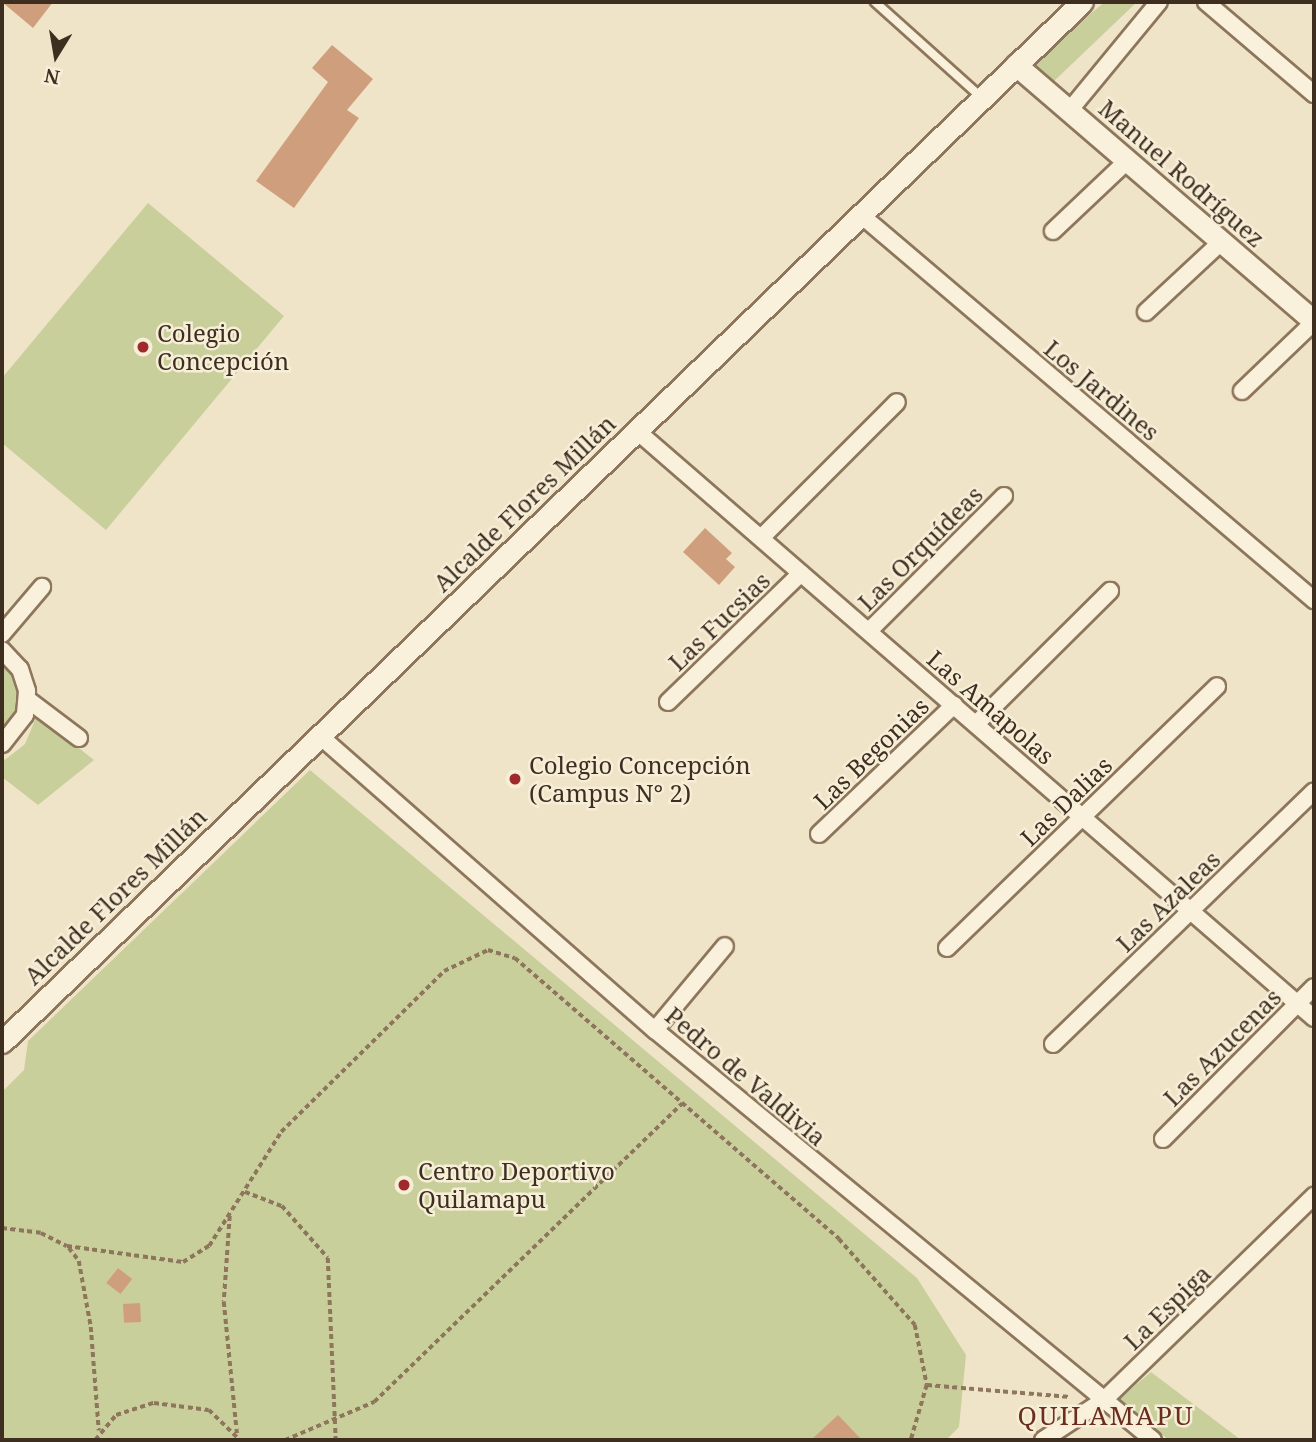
<!DOCTYPE html>
<meta charset="utf-8">
<style>
body{margin:0}
#map{position:relative;width:1316px;height:1442px;overflow:hidden;background:#f0e4c8;font-family:"Noto Serif",serif}
div>[style]{position:absolute}
.green>*{inset:0;background:#c9cf9b}
.building>*{inset:0;background:#cf9f7d;transform-origin:0 0}
.path>*{height:3.5px;margin-top:-1.75px;transform-origin:0;background:repeating-linear-gradient(90deg,#8d765c 0 5px,transparent 0 8.5px)}
.roads{filter:drop-shadow(2px 0 #8d765c) drop-shadow(-2px 0 #8d765c) drop-shadow(0 2px #8d765c) drop-shadow(0 -2px #8d765c)}
.service>*{height:8px;margin:-4px;padding:0 4px;transform-origin:4px;border-radius:4px;background:#faf1dc}
.minor>*{height:16px;margin:-8px;padding:0 8px;transform-origin:8px;border-radius:8px;background:#faf1dc}
.tertiary>*{height:21px;margin:-10.5px;padding:0 10.5px;transform-origin:10.5px;border-radius:10.5px;background:#faf1dc}
.dots>*{width:19px;height:19px;translate:-50% -50%;box-sizing:border-box;border:4px solid #f7eed8;border-radius:50%}
span{translate:-50% -50%;white-space:nowrap;text-align:center;line-height:1.15;-webkit-text-stroke:5px #f7eed8;paint-order:stroke}
.street-label{font-size:24px;color:#3d2e20}
.poi-label{font-size:24px;color:#3d2e20}
.left{translate:0 -50%;text-align:left}
.neighbourhood-label{font-size:26px;color:#6b2e1e;letter-spacing:2px}
.frame{position:absolute;inset:0;border:4px solid #3d2e20;pointer-events:none}
.north{position:absolute;left:21px;top:21px;width:70px;height:70px;-webkit-text-stroke:5px #f7eed8;paint-order:stroke;rotate:191deg;font-size:19px;font-weight:700;line-height:28px;text-align:center;color:#3d2e20}
.north::after{content:'';display:block;margin:auto;width:24px;height:32px;background:#3d2e20;clip-path:polygon(50% 0,100% 100%,50% 72%,0 100%)}
</style>
<div id="map">
<div class="green">
<i style="clip-path:polygon(1105px 2px,1137px 2px,1052px 83px,1028px 63px)"></i>
<i style="clip-path:polygon(148px 203px,284px 316px,106px 530px,2px 443px,2px 378px)"></i>
<i style="clip-path:polygon(2px 659px,14px 673px,21px 693px,18px 714px,2px 736px)"></i>
<i style="clip-path:polygon(37px 715px,94px 760px,38px 805px,2px 777px,2px 762px,25px 744px)"></i>
<i style="clip-path:polygon(310px 770px,917px 1278px,966px 1355px,959px 1427px,946px 1440px,2px 1440px,2px 1092px,24px 1070px,28px 1041px)"></i>
<i style="clip-path:polygon(1151px 1372px,1241px 1440px,1169px 1440px,1118px 1400px)"></i>
</div>
<div class="building">
<i style="clip-path:polygon(2px 2px,53px 2px,33px 28px)"></i>
<i style="clip-path:polygon(332px 45px,373px 79px,347px 110px,359px 118px,294px 208px,256px 181px,328px 82px,312px 68px)"></i>
<i style="clip-path:polygon(705px 528px,732px 553px,726px 559px,735px 567px,719px 585px,683px 552px)"></i>
<i style="left:118px;top:1268px;width:18px;height:19px;rotate:38deg"></i>
<i style="left:140px;top:1303px;width:19px;height:17px;rotate:87deg"></i>
<i style="clip-path:polygon(838px 1415px,862px 1440px,811px 1440px)"></i>
</div>
<div class="path">
<i style="left:245px;top:1192px;width:40px;rotate:21deg"></i>
<i style="left:282px;top:1206px;width:69px;rotate:48.5deg"></i>
<i style="left:328px;top:1258px;width:182px;rotate:87.5deg"></i>
<i style="left:230px;top:1216px;width:86px;rotate:94deg"></i>
<i style="left:224px;top:1302px;width:132px;rotate:84.3deg"></i>
<i style="left:2px;top:1228px;width:39px;rotate:7deg"></i>
<i style="left:41px;top:1233px;width:29px;rotate:27deg"></i>
<i style="left:67px;top:1246px;width:117px;rotate:7.9deg"></i>
<i style="left:183px;top:1262px;width:31px;rotate:-32deg"></i>
<i style="left:209px;top:1246px;width:135px;rotate:-57.7deg"></i>
<i style="left:281px;top:1132px;width:229px;rotate:-44.6deg"></i>
<i style="left:444px;top:971px;width:49px;rotate:-25.5deg"></i>
<i style="left:488px;top:950px;width:28px;rotate:17deg"></i>
<i style="left:515px;top:958px;width:429px;rotate:40.9deg"></i>
<i style="left:839px;top:1239px;width:115px;rotate:48.5deg"></i>
<i style="left:915px;top:1325px;width:61px;rotate:78.7deg"></i>
<i style="left:927px;top:1385px;width:57px;rotate:106.2deg"></i>
<i style="left:69px;top:1248px;width:16px;rotate:52deg"></i>
<i style="left:79px;top:1261px;width:67px;rotate:79.7deg"></i>
<i style="left:91px;top:1327px;width:104px;rotate:85.6deg"></i>
<i style="left:927px;top:1385px;width:144px;rotate:4.8deg"></i>
<i style="left:95px;top:1440px;width:33px;rotate:-50deg"></i>
<i style="left:116px;top:1415px;width:40px;rotate:-18deg"></i>
<i style="left:154px;top:1403px;width:55px;rotate:7.3deg"></i>
<i style="left:209px;top:1410px;width:43px;rotate:44.1deg"></i>
<i style="left:285px;top:1440px;width:97px;rotate:-23.1deg"></i>
<i style="left:374px;top:1402px;width:429px;rotate:-44.1deg"></i>
</div>
<div class="roads">
<div class="service">
<i style="left:875px;top:2px;width:144px;rotate:41.9deg"></i>
</div>
<div class="minor">
<i style="left:1206px;top:2px;width:142px;rotate:40.4deg"></i>
<i style="left:1069px;top:111px;width:141px;rotate:-50.5deg"></i>
<i style="left:861px;top:215px;width:595px;rotate:40.36deg"></i>
<i style="left:1053px;top:231px;width:102px;rotate:-43.4deg"></i>
<i style="left:1146px;top:312px;width:103px;rotate:-43deg"></i>
<i style="left:1242px;top:391px;width:100px;rotate:-43.8deg"></i>
<i style="left:637px;top:431px;width:896px;rotate:40.93deg"></i>
<i style="left:761px;top:538px;width:192px;rotate:-45deg"></i>
<i style="left:869px;top:631px;width:191px;rotate:-45deg"></i>
<i style="left:2px;top:634px;width:62px;rotate:-49.6deg"></i>
<i style="left:2px;top:650px;width:26px;rotate:47deg"></i>
<i style="left:20px;top:669px;width:23px;rotate:72deg"></i>
<i style="left:27px;top:691px;width:24px;rotate:95deg"></i>
<i style="left:25px;top:715px;width:37px;rotate:128deg"></i>
<i style="left:27px;top:699px;width:65px;rotate:36.9deg"></i>
<i style="left:668px;top:702px;width:185px;rotate:-44.1deg"></i>
<i style="left:976px;top:724px;width:189px;rotate:-44.8deg"></i>
<i style="left:320px;top:736px;width:446px;rotate:41.3deg"></i>
<i style="left:655px;top:1030px;width:645px;rotate:39.46deg"></i>
<i style="left:819px;top:834px;width:187px;rotate:-43.7deg"></i>
<i style="left:947px;top:948px;width:376px;rotate:-44.1deg"></i>
<i style="left:655px;top:1030px;width:109px;rotate:-50.2deg"></i>
<i style="left:1053px;top:1044px;width:363px;rotate:-44.1deg"></i>
<i style="left:1163px;top:1139px;width:214px;rotate:-45.2deg"></i>
<i style="left:1043px;top:1440px;width:73px;rotate:-33.3deg"></i>
<i style="left:1104px;top:1400px;width:293px;rotate:-44.2deg"></i>
</div>
<div class="tertiary">
<i style="left:1016px;top:65px;width:393px;rotate:40.7deg"></i>
<i style="left:2px;top:1042px;width:1499px;rotate:-43.92deg"></i>
</div>
</div>
<div class="dots">
<i style="left:143px;top:347px;background:#9e2a2b"></i>
<i style="left:515px;top:779px;background:#9e2a2b"></i>
<i style="left:404px;top:1185px;background:#9e2a2b"></i>
</div>
<div class="street-label">
<span style="left:1182px;top:173px;rotate:41deg">Manuel Rodríguez</span>
<span style="left:1102px;top:390px;rotate:40deg">Los Jardines</span>
<span style="left:524px;top:503px;rotate:-44deg">Alcalde Flores Millán</span>
<span style="left:920px;top:548px;rotate:-45deg">Las Orquídeas</span>
<span style="left:719px;top:621px;rotate:-44deg">Las Fucsias</span>
<span style="left:991px;top:707px;rotate:41deg">Las Amapolas</span>
<span style="left:871px;top:753px;rotate:-44deg">Las Begonias</span>
<span style="left:1066px;top:801px;rotate:-44deg">Las Dalias</span>
<span style="left:115px;top:896px;rotate:-44deg">Alcalde Flores Millán</span>
<span style="left:1168px;top:901px;rotate:-44deg">Las Azaleas</span>
<span style="left:1222px;top:1047px;rotate:-45deg">Las Azucenas</span>
<span style="left:746px;top:1076px;rotate:40deg">Pedro de Valdivia</span>
<span style="left:1167px;top:1307px;rotate:-44deg">La Espiga</span>
</div>
<div class="poi-label">
<span class="left" style="left:157px;top:347px">Colegio<br>Concepción</span>
<span class="left" style="left:529px;top:779px">Colegio Concepción<br>(Campus N° 2)</span>
<span class="left" style="left:418px;top:1185px">Centro Deportivo<br>Quilamapu</span>
</div>
<div class="neighbourhood-label">
<span style="left:1106px;top:1416px">QUILAMAPU</span>
</div>
<div class="frame"></div>
<div class="north">N</div>
</div>
